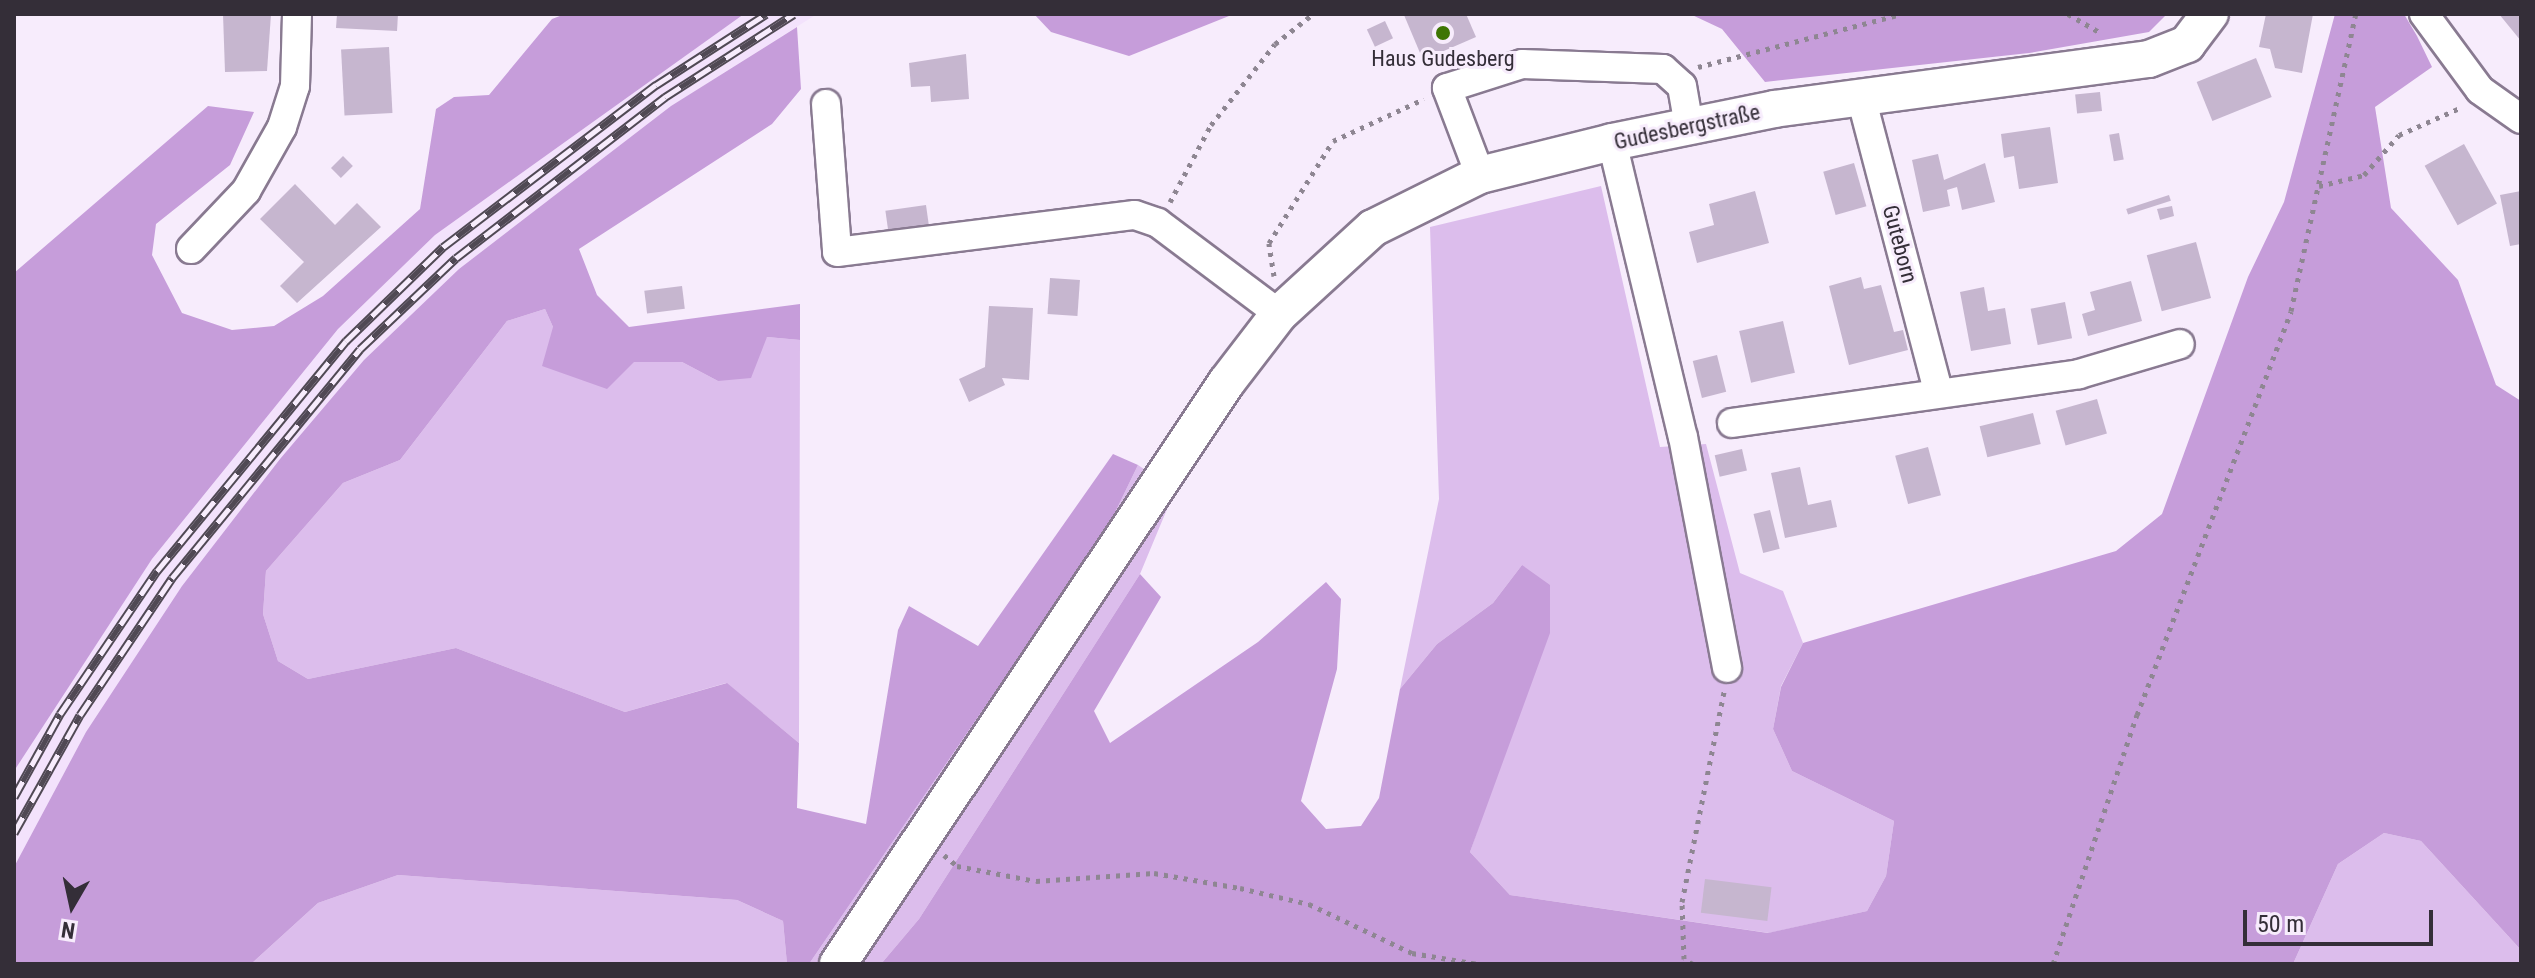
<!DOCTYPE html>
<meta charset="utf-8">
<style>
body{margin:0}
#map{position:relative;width:2535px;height:978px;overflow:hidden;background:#f7ecfc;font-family:"Roboto Condensed",sans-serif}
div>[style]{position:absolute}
.built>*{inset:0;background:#f3e2fc}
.green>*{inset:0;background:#dcbdec}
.forest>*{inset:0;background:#c69dda}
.building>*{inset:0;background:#c6b6cf;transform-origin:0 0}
.path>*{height:5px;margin-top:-2.5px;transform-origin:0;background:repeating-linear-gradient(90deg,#8e8692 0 4px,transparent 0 10px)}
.roads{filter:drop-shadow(2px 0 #897a91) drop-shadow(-2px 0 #897a91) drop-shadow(0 2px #897a91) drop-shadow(0 -2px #897a91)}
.minor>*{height:28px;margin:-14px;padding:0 14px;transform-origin:14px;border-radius:14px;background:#fff}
.major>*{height:36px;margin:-18px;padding:0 18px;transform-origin:18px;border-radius:18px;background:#fff}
.rail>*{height:9px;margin-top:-4.5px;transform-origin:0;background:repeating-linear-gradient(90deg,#f7ecfc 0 18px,#504954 0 36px);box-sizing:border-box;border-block:2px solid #504954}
.dots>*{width:22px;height:22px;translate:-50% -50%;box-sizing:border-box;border:4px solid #f7ecfc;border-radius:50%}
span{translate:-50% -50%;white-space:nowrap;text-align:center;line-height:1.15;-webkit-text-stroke:6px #f7ecfc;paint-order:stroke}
.poi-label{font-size:22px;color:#342e38}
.street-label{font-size:22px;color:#342e38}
.frame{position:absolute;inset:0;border:16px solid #342e38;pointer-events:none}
.north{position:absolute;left:32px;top:866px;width:80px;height:80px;-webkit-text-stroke:6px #f7ecfc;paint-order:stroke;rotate:189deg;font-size:22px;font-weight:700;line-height:32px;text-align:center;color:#342e38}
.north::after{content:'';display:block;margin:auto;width:28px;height:36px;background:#342e38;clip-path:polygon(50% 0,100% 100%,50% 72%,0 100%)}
.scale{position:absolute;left:2243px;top:910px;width:190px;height:36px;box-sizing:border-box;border:4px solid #342e38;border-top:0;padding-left:10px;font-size:24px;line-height:28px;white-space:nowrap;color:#342e38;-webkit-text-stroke:6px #f7ecfc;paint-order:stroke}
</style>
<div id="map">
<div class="built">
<i style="clip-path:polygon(744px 14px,817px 14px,671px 106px,459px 269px,280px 459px,182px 586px,86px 732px,14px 867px,14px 771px,53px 701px,152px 559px,338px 329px,435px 235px)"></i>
</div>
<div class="green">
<i style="clip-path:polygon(1601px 186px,1660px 447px,1706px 444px,1740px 573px,1783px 591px,1803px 643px,1781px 686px,1773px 729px,1792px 771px,1894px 821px,1886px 876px,1867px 911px,1769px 933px,1510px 895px,1470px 852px,1507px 744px,1522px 565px,1493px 603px,1437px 644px,1400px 689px,1439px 499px,1430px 227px)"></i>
<i style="clip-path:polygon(545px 309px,553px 327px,634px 362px,682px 362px,718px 381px,767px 337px,800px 340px,799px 743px,726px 683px,625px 712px,456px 648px,308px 679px,278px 661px,263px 614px,266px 571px,343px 483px,400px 460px,507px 321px)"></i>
<i style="clip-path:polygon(1138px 465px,1175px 490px,1140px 574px,919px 919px,881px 964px,809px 964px,1108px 527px)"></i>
<i style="clip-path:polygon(2384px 833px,2421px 841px,2521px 950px,2521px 964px,2293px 964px,2338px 864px)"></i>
<i style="clip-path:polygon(398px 875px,737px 900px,783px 921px,787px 964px,251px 964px,318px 903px)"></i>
</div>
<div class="forest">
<i style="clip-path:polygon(565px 14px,744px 14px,435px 235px,338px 329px,152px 559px,14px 771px,14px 273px,208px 106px,254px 112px,230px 165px,156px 224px,152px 255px,182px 313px,232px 330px,274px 326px,323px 296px,420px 209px,436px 109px,454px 97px,489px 95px,552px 19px)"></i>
<i style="clip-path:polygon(1034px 14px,1234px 14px,1129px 56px,1051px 32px)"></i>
<i style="clip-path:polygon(1690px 14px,2167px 14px,2149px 32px,2029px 53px,1765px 82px,1722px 29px)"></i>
<i style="clip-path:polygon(2335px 14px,2404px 14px,2417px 36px,2432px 67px,2375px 107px,2391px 208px,2458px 280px,2496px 385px,2521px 401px,2521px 950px,2421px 841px,2384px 833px,2338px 864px,2293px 964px,881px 964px,919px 919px,1140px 574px,1161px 597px,1094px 711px,1110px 743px,1258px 642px,1326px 582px,1341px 599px,1337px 669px,1301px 801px,1326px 829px,1361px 826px,1379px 798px,1400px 689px,1437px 644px,1493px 603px,1522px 565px,1550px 585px,1550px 633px,1470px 852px,1510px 895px,1768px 933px,1867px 911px,1886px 876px,1894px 821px,1792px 771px,1773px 729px,1781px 687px,1803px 643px,2116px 551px,2162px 514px,2248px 277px,2284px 202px)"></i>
<i style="clip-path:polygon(797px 27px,801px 89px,772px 124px,579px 249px,597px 295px,629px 327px,800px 304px,800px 340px,767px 337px,751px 378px,718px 381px,682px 362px,634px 362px,607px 389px,542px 366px,553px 327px,545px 309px,507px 321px,400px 460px,343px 483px,266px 571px,263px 614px,278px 661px,308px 679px,456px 648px,625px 712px,727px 683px,799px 743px,797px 808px,866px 824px,898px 630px,909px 606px,978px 646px,1113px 454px,1138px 465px,1108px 527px,809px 964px,787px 964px,783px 921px,737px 900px,398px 875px,318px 903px,251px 964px,14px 964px,14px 867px,86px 732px,182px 586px,280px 459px,364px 360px,459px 269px,671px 106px)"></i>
</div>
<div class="building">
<i style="clip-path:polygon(223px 14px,271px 14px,267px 71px,225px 72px)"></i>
<i style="clip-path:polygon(337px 14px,398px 14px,397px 31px,336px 28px)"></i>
<i style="clip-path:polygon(1466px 14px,1476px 37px,1423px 60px,1404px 15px)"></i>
<i style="clip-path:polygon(2266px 14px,2313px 14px,2302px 73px,2275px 68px,2270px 49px,2259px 47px)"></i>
<i style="clip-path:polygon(2499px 14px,2521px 14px,2521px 41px)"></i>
<i style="left:1385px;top:21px;width:19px;height:20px;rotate:65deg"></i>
<i style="left:389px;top:47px;width:66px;height:48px;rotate:87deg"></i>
<i style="clip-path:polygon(966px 54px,969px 99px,931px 102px,930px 86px,911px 87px,909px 63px)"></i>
<i style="left:2256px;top:58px;width:42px;height:64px;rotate:68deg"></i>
<i style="left:2100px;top:92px;width:19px;height:25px;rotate:84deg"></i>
<i style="clip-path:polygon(2050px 127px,2058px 183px,2019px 189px,2014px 156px,2004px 158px,2001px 134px)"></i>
<i style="left:2119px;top:133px;width:27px;height:10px;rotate:80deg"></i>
<i style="left:2464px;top:144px;width:68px;height:45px;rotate:61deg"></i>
<i style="clip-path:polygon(1938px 154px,1944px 180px,1985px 163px,1995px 202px,1962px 210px,1957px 187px,1947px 190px,1950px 206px,1923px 212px,1912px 160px)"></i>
<i style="left:343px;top:156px;width:14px;height:17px;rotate:45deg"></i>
<i style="left:1854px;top:163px;width:45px;height:32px;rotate:74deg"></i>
<i style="clip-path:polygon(295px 184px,335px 225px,357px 203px,381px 227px,297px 303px,280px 286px,304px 262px,260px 219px)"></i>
<i style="clip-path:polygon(1755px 191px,1769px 243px,1697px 263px,1689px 232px,1714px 225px,1709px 204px)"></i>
<i style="clip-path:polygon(2521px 191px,2521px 244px,2510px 246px,2500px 195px)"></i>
<i style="left:2169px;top:195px;width:6px;height:45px;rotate:72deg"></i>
<i style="left:926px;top:205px;width:29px;height:41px;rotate:82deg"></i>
<i style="clip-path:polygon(2172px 206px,2174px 216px,2160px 220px,2157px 209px)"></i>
<i style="left:2196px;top:242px;width:58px;height:51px;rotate:75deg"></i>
<i style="clip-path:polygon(1861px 277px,1864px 289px,1881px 285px,1894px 332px,1903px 330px,1908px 350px,1849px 365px,1829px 286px)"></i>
<i style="left:1050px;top:278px;width:30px;height:36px;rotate:4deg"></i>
<i style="clip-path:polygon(2131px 281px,2142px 321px,2088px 336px,2082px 314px,2095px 310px,2090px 292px)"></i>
<i style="left:682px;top:286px;width:23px;height:38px;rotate:83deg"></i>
<i style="clip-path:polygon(1984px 287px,1988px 311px,2005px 308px,2011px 344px,1971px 351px,1960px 292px)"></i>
<i style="left:2065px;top:302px;width:37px;height:35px;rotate:79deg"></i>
<i style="clip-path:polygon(989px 306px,1033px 308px,1029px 380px,1002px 378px,1005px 385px,969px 402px,959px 379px,985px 367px)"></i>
<i style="left:1783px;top:321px;width:53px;height:45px;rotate:77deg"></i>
<i style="left:1717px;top:355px;width:38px;height:25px;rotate:76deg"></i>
<i style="left:2097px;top:399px;width:36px;height:43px;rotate:74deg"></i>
<i style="left:2033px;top:413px;width:32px;height:55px;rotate:76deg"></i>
<i style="left:1928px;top:447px;width:50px;height:34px;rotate:75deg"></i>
<i style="left:1742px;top:449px;width:22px;height:28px;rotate:77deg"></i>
<i style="clip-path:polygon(1800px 467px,1808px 505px,1831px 500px,1837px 527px,1785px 538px,1771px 473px)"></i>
<i style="left:1770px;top:510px;width:40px;height:17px;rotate:76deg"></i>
<i style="left:1705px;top:879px;width:67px;height:34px;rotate:7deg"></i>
</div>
<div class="path">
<i style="left:2068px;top:14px;width:38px;rotate:30deg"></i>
<i style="left:1698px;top:67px;width:210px;rotate:-14.6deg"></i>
<i style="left:2319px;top:186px;width:46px;rotate:-13.7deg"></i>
<i style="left:2364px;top:175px;width:53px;rotate:-48.8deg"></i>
<i style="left:2399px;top:135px;width:69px;rotate:-24deg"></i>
<i style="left:1170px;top:202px;width:87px;rotate:-62deg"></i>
<i style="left:1211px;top:125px;width:103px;rotate:-51.7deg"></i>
<i style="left:1275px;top:44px;width:48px;rotate:-38.3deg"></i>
<i style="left:1274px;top:276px;width:33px;rotate:-99deg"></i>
<i style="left:1269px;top:243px;width:120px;rotate:-57.9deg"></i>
<i style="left:1333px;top:141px;width:100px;rotate:-24.8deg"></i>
<i style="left:944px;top:855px;width:17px;rotate:40deg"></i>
<i style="left:957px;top:866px;width:80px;rotate:10.8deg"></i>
<i style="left:1036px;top:881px;width:118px;rotate:-3.9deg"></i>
<i style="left:1154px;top:873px;width:87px;rotate:9.9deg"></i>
<i style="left:1240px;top:888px;width:71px;rotate:13.1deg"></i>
<i style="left:1309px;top:904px;width:114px;rotate:25.4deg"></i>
<i style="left:1412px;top:953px;width:67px;rotate:9.5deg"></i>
<i style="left:1693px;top:964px;width:10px;rotate:-151deg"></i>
<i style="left:1684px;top:959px;width:57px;rotate:-92deg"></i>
<i style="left:1682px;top:902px;width:215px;rotate:-78.7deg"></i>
<i style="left:2053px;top:964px;width:263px;rotate:-71.4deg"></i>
<i style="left:2137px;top:715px;width:432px;rotate:-69.1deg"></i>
<i style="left:2291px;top:311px;width:304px;rotate:-77.7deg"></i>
</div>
<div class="roads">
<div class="minor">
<i style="left:2424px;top:14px;width:94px;rotate:53.6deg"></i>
<i style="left:2480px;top:90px;width:50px;rotate:35.3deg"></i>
<i style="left:1861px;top:97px;width:304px;rotate:75.3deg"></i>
<i style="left:826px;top:104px;width:148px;rotate:85.7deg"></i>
<i style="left:837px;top:252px;width:300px;rotate:-7.1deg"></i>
<i style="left:1135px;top:215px;width:24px;rotate:19deg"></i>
<i style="left:1158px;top:223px;width:151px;rotate:36.9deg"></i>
<i style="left:1612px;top:142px;width:303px;rotate:76.5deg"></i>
<i style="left:1683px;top:437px;width:235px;rotate:79.2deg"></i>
<i style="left:1480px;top:175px;width:93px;rotate:-110.8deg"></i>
<i style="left:1447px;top:88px;width:79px;rotate:-17.7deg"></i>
<i style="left:1522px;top:64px;width:141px;rotate:2deg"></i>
<i style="left:1663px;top:69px;width:25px;rotate:42deg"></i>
<i style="left:1682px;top:86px;width:41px;rotate:80.1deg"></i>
<i style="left:191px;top:249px;width:80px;rotate:-46.5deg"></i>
<i style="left:246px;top:191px;width:73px;rotate:-60.6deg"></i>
<i style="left:282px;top:127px;width:43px;rotate:-72.4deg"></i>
<i style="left:295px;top:86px;width:72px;rotate:-88.4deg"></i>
<i style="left:1732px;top:423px;width:350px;rotate:-8deg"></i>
<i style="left:2079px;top:374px;width:105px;rotate:-16.5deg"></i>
</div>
<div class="major">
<i style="left:838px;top:964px;width:699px;rotate:-56.26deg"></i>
<i style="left:1226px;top:383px;width:87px;rotate:-52.5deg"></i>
<i style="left:1279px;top:314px;width:127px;rotate:-42.5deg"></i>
<i style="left:1373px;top:228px;width:119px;rotate:-26.4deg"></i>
<i style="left:1480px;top:175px;width:136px;rotate:-14deg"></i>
<i style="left:1612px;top:142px;width:165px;rotate:-11.5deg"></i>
<i style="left:1774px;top:109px;width:378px;rotate:-7.6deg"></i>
<i style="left:2149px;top:59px;width:41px;rotate:-21.5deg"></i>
<i style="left:2187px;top:44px;width:38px;rotate:-53deg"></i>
</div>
</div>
<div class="rail">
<i style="left:14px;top:797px;width:95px;rotate:-61deg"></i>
<i style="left:60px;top:714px;width:173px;rotate:-55.9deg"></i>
<i style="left:157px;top:571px;width:298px;rotate:-50.6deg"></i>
<i style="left:346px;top:341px;width:135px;rotate:-44.1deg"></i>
<i style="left:443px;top:247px;width:268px;rotate:-37.3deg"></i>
<i style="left:656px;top:85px;width:131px;rotate:-32.8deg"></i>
<i style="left:14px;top:833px;width:135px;rotate:-60.8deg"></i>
<i style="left:80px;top:715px;width:165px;rotate:-56.1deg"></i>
<i style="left:172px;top:578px;width:296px;rotate:-50.6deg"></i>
<i style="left:360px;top:349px;width:132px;rotate:-43.5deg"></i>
<i style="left:456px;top:258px;width:264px;rotate:-37.6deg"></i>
<i style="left:665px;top:97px;width:153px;rotate:-32.8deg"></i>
</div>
<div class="dots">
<i style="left:1443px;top:33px;background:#3e7503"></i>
</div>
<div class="poi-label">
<span style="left:1443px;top:59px">Haus Gudesberg</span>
</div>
<div class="street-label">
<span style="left:1687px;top:127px;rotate:-12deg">Gudesbergstraße</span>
<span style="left:1900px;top:244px;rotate:75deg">Guteborn</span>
</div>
<div class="frame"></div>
<div class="north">N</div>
<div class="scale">50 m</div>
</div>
